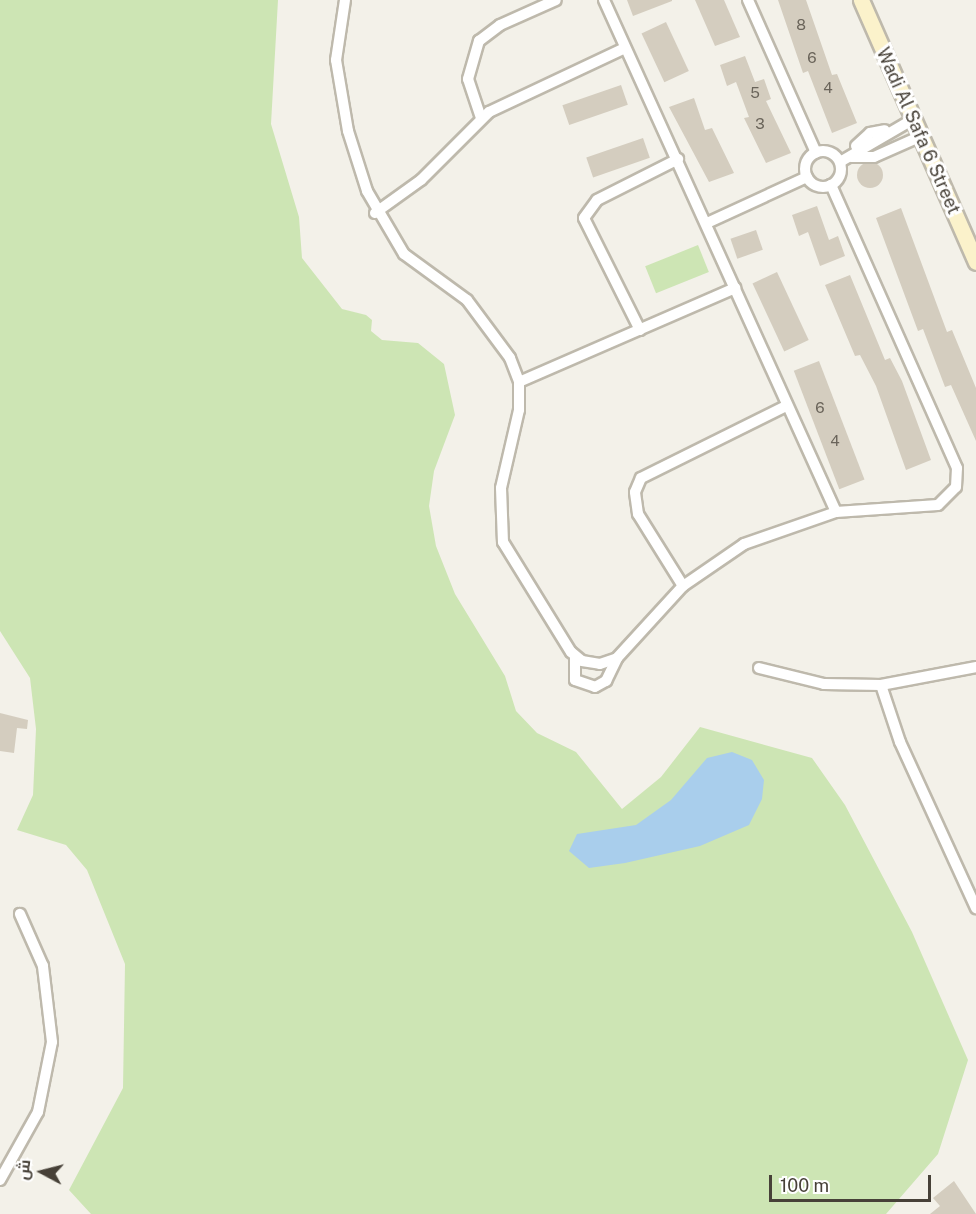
<!DOCTYPE html>
<meta charset="utf-8">
<style>
body{margin:0}
#map{position:relative;width:976px;height:1214px;overflow:hidden;background:#f3f1e9;font-family:"Public Sans",Cairo,sans-serif}
div>[style]{position:absolute}
.green>*{inset:0;background:#cde5b4;transform-origin:0 0}
.water>*{inset:0;background:#a9ceec}
.building>*{inset:0;background:#d4cdbf;transform-origin:0 0}
.round{border-radius:50%}
.roads{filter:drop-shadow(2px 0 #beb9ac) drop-shadow(-2px 0 #beb9ac) drop-shadow(0 2px #beb9ac) drop-shadow(0 -2px #beb9ac)}
.minor>*{height:10px;margin:-5px;padding:0 5px;transform-origin:5px;border-radius:5px;background:#fff}
.minor>.ring{margin:-5px;padding:0;box-sizing:content-box;background:none;border:10px solid #fff;border-radius:50%}
.secondary>*{height:15px;margin:-7.5px;padding:0 7.5px;transform-origin:7.5px;border-radius:7.5px;background:#fbf2cb}
span{translate:-50% -50%;white-space:nowrap;text-align:center;line-height:1.15;-webkit-text-stroke:6px #fff;paint-order:stroke}
.number-label{font-size:15px;color:#6a645a}
.number-label span{-webkit-text-stroke-width:0}
.street-label{font-size:18px;color:#474138}
.north{position:absolute;left:12px;top:1142px;width:60px;height:60px;-webkit-text-stroke:4px #fff;paint-order:stroke;rotate:277deg;font-size:16px;font-weight:700;line-height:24px;text-align:center;color:#474138}
.north::after{content:'';display:block;margin:auto;width:21px;height:27px;background:#474138;clip-path:polygon(50% 0,100% 100%,50% 72%,0 100%)}
.scale{position:absolute;left:769px;top:1175px;width:162px;height:27px;box-sizing:border-box;border:3px solid #474138;border-top:0;padding-left:8px;font-size:18px;line-height:21px;white-space:nowrap;color:#474138;-webkit-text-stroke:4px #fff;paint-order:stroke}
</style>
<div id="map">
<div class="green">
<i style="clip-path:polygon(0 0,278px 0,271px 124px,299px 217px,302px 258px,342px 309px,366px 315px,372px 320px,371px 331px,382px 340px,418px 343px,444px 364px,455px 415px,434px 471px,429px 506px,436px 546px,455px 594px,505px 676px,516px 711px,537px 733px,576px 752px,622px 809px,661px 777px,700px 727px,812px 758px,845px 805px,912px 932px,968px 1060px,938px 1154px,886px 1214px,91px 1214px,69px 1190px,123px 1088px,125px 964px,87px 870px,66px 845px,17px 830px,33px 795px,36px 729px,30px 678px,0 631px)"></i>
<i style="left:698px;top:245px;width:29px;height:57px;rotate:68deg"></i>
</div>
<div class="water">
<i style="clip-path:polygon(732px 752px,752px 760px,764px 780px,762px 799px,749px 825px,700px 846px,625px 863px,589px 868px,569px 851px,577px 834px,636px 825px,671px 800px,707px 758px)"></i>
</div>
<div class="building">
<i style="clip-path:polygon(627px 0,672px 0,672px 1px,633px 16px)"></i>
<i style="clip-path:polygon(695px 0,724px 0,740px 37px,715px 46px)"></i>
<i style="clip-path:polygon(778px 0,806px 0,832px 75px,837px 74px,857px 123px,832px 133px,808px 71px,803px 73px)"></i>
<i style="left:666px;top:22px;width:54px;height:27px;rotate:65deg"></i>
<i style="clip-path:polygon(745px 56px,755px 82px,764px 79px,771px 99px,766px 101px,791px 153px,766px 163px,744px 118px,749px 117px,736px 82px,727px 86px,720px 65px)"></i>
<i style="left:621px;top:85px;width:21px;height:62px;rotate:71deg"></i>
<i style="clip-path:polygon(694px 98px,705px 130px,712px 128px,734px 173px,709px 182px,669px 107px)"></i>
<i style="left:643px;top:138px;width:21px;height:60px;rotate:71deg"></i>
<i class="round" style="left:857px;top:162px;width:26px;height:26px"></i>
<i style="clip-path:polygon(817px 206px,829px 240px,838px 236px,845px 256px,820px 266px,808px 232px,799px 236px,792px 215px)"></i>
<i style="clip-path:polygon(901px 208px,947px 332px,952px 330px,976px 388px,976px 441px,951px 385px,945px 387px,923px 329px,918px 331px,876px 218px)"></i>
<i style="left:756px;top:230px;width:21px;height:27px;rotate:71deg"></i>
<i style="left:777px;top:272px;width:75px;height:27px;rotate:65deg"></i>
<i style="clip-path:polygon(850px 275px,885px 360px,890px 358px,902px 381px,931px 460px,906px 470px,876px 386px,860px 355px,855px 356px,825px 285px)"></i>
<i style="left:819px;top:361px;width:127px;height:27px;rotate:69deg"></i>
<i style="clip-path:polygon(0 713px,28px 720px,27px 729px,17px 728px,14px 753px,0 751px)"></i>
<i style="clip-path:polygon(954px 1181px,976px 1214px,930px 1214px,940px 1206px,933px 1198px)"></i>
</div>
<div class="roads">
<div class="minor">
<i style="left:345px;top:0;width:61px;rotate:98.5deg"></i>
<i style="left:336px;top:60px;width:72px;rotate:80.4deg"></i>
<i style="left:348px;top:131px;width:63px;rotate:72.4deg"></i>
<i style="left:367px;top:191px;width:73px;rotate:59.6deg"></i>
<i style="left:404px;top:254px;width:78px;rotate:36.1deg"></i>
<i style="left:467px;top:300px;width:72px;rotate:53.4deg"></i>
<i style="left:510px;top:358px;width:26px;rotate:69deg"></i>
<i style="left:519px;top:382px;width:28px;rotate:90deg"></i>
<i style="left:519px;top:410px;width:80px;rotate:103deg"></i>
<i style="left:501px;top:488px;width:54px;rotate:87.9deg"></i>
<i style="left:503px;top:542px;width:129px;rotate:58.3deg"></i>
<i style="left:571px;top:652px;width:14px;rotate:39deg"></i>
<i style="left:582px;top:661px;width:18px;rotate:9deg"></i>
<i style="left:600px;top:664px;width:18px;rotate:-19deg"></i>
<i style="left:617px;top:658px;width:98px;rotate:-47.5deg"></i>
<i style="left:683px;top:586px;width:74px;rotate:-34.5deg"></i>
<i style="left:744px;top:544px;width:97px;rotate:-19.2deg"></i>
<i style="left:836px;top:512px;width:102px;rotate:-3.9deg"></i>
<i style="left:938px;top:505px;width:25px;rotate:-45deg"></i>
<i style="left:956px;top:487px;width:19px;rotate:-87deg"></i>
<i style="left:957px;top:468px;width:310px;rotate:-114deg"></i>
<i style="left:604px;top:0;width:562px;rotate:65.62deg"></i>
<i style="left:748px;top:0;width:167px;rotate:66deg"></i>
<i style="left:481px;top:118px;width:41px;rotate:-108.4deg"></i>
<i style="left:468px;top:79px;width:40px;rotate:-74deg"></i>
<i style="left:479px;top:41px;width:26px;rotate:-37deg"></i>
<i style="left:500px;top:25px;width:61px;rotate:-24.1deg"></i>
<i style="left:856px;top:146px;width:19px;rotate:-43deg"></i>
<i style="left:870px;top:133px;width:15px;rotate:-11deg"></i>
<i class="ring" style="left:805px;top:151px;width:26px;height:26px"></i>
<i style="left:851px;top:157px;width:23px"></i>
<i style="left:874px;top:157px;width:49px;rotate:-24deg"></i>
<i style="left:840px;top:162px;width:83px;rotate:-30.3deg"></i>
<i style="left:375px;top:213px;width:57px;rotate:-35.7deg"></i>
<i style="left:421px;top:180px;width:96px;rotate:-45deg"></i>
<i style="left:489px;top:112px;width:150px;rotate:-25.2deg"></i>
<i style="left:707px;top:223px;width:110px;rotate:-24.7deg"></i>
<i style="left:640px;top:330px;width:125px;rotate:-116.6deg"></i>
<i style="left:584px;top:218px;width:22px;rotate:-54deg"></i>
<i style="left:597px;top:200px;width:91px;rotate:-26.8deg"></i>
<i style="left:519px;top:382px;width:236px;rotate:-23.5deg"></i>
<i style="left:683px;top:586px;width:85px;rotate:-122deg"></i>
<i style="left:638px;top:514px;width:22px;rotate:-98deg"></i>
<i style="left:635px;top:492px;width:15px;rotate:-67deg"></i>
<i style="left:641px;top:478px;width:162px;rotate:-26.4deg"></i>
<i style="left:575px;top:656px;width:24px;rotate:90deg"></i>
<i style="left:575px;top:680px;width:21px;rotate:19deg"></i>
<i style="left:595px;top:687px;width:13px;rotate:-29deg"></i>
<i style="left:606px;top:681px;width:25px;rotate:-64deg"></i>
<i style="left:759px;top:668px;width:67px;rotate:13.8deg"></i>
<i style="left:824px;top:684px;width:57px;rotate:1deg"></i>
<i style="left:881px;top:685px;width:97px;rotate:-10.7deg"></i>
<i style="left:881px;top:685px;width:60px;rotate:71.6deg"></i>
<i style="left:900px;top:742px;width:183px;rotate:65.4deg"></i>
<i style="left:0;top:1180px;width:78px;rotate:-60.8deg"></i>
<i style="left:38px;top:1112px;width:71px;rotate:-78.7deg"></i>
<i style="left:52px;top:1042px;width:77px;rotate:-96.8deg"></i>
<i style="left:43px;top:966px;width:57px;rotate:-113.9deg"></i>
</div>
<div class="secondary">
<i style="left:861px;top:0;width:286px;rotate:66.3deg"></i>
</div>
</div>
<div class="number-label">
<span style="left:801px;top:25px">8</span>
<span style="left:812px;top:58px">6</span>
<span style="left:828px;top:88px">4</span>
<span style="left:755px;top:93px">5</span>
<span style="left:760px;top:124px">3</span>
<span style="left:820px;top:408px">6</span>
<span style="left:835px;top:441px">4</span>
</div>
<div class="street-label">
<span style="left:918px;top:131px;rotate:66deg">Wadi Al Safa 6 Street</span>
</div>
<div class="north">ش</div>
<div class="scale">100 m</div>
</div>
